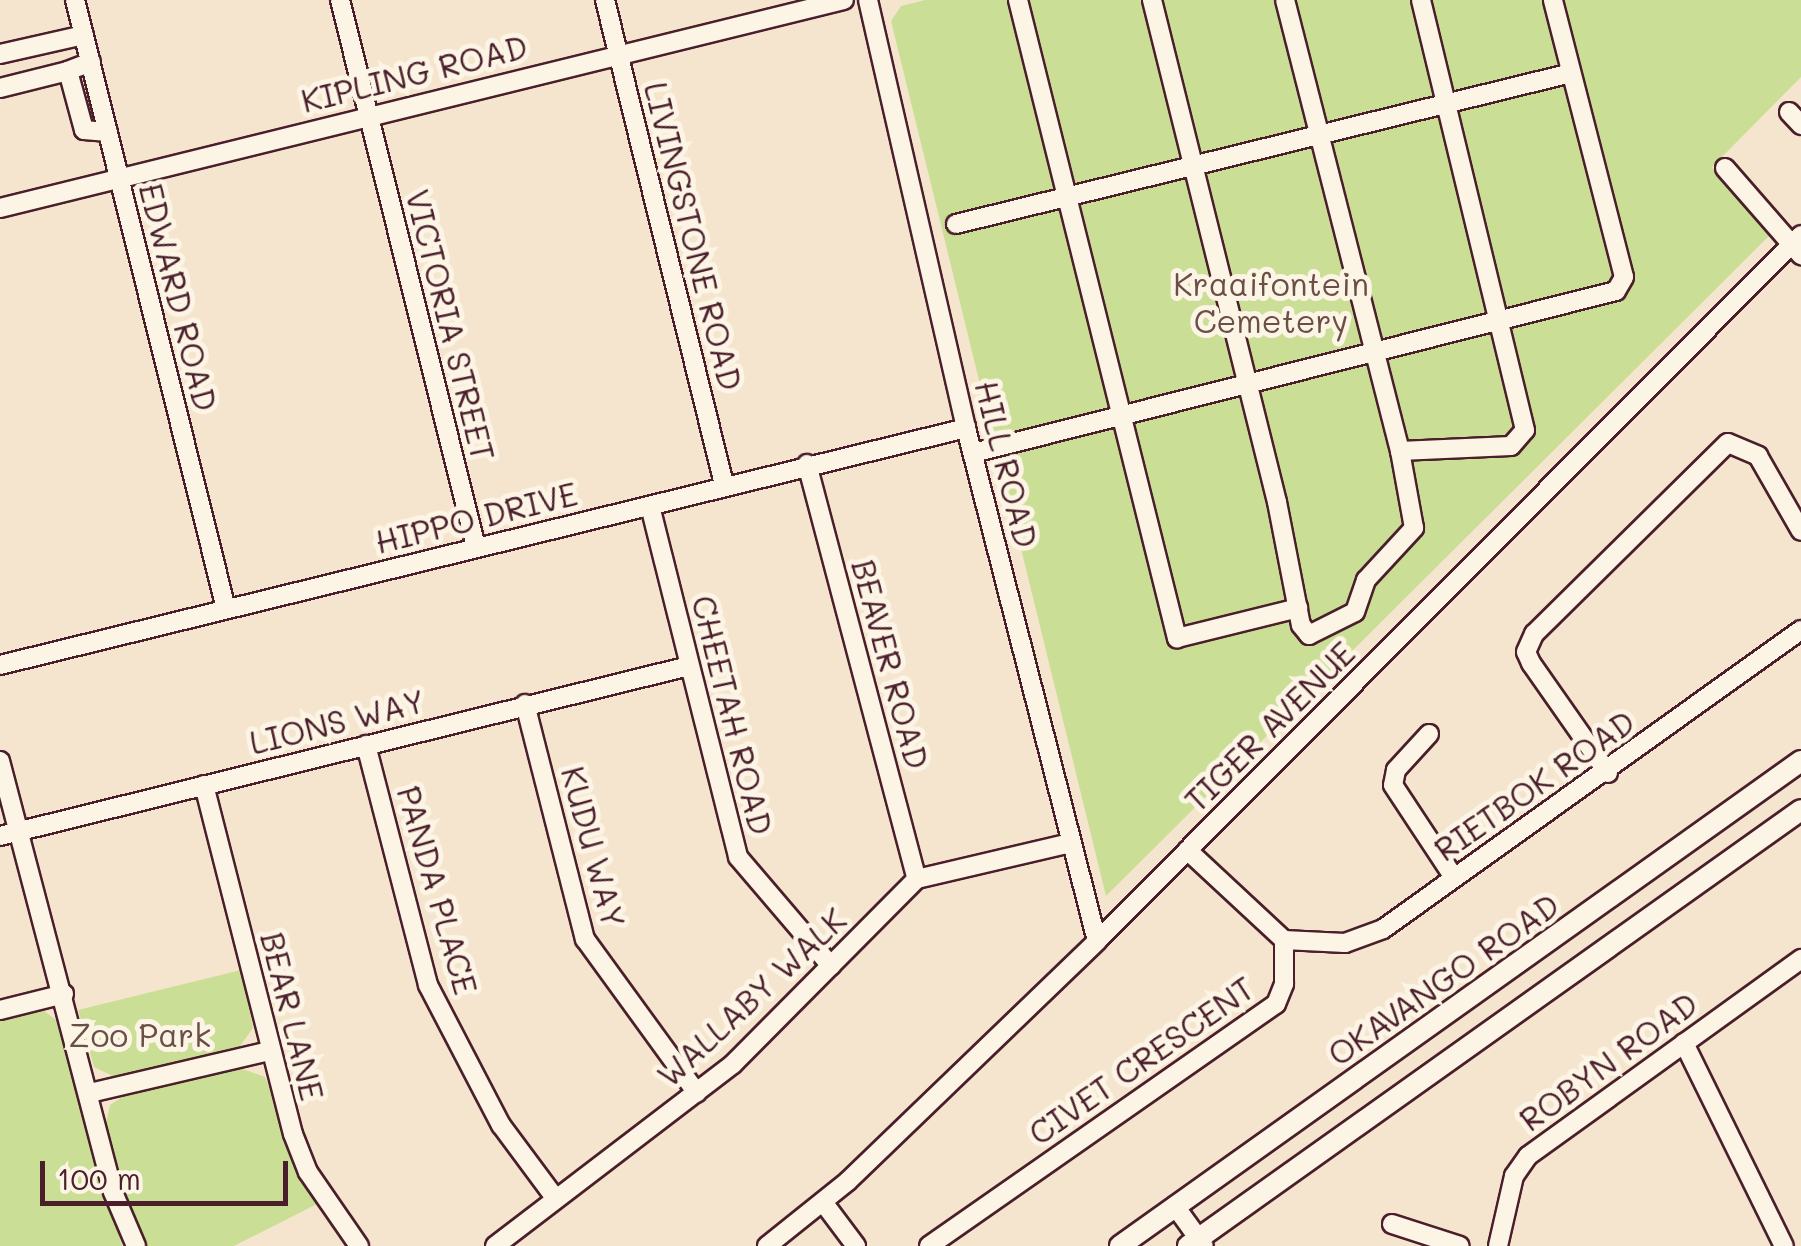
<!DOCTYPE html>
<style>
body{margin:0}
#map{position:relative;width:1801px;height:1246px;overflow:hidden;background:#f6e5ce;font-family:Mali,sans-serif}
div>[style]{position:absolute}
.green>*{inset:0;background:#cadf95}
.roads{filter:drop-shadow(2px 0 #4a1f2b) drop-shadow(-2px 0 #4a1f2b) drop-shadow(0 2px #4a1f2b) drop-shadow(0 -2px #4a1f2b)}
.minor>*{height:18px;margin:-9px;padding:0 9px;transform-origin:9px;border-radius:9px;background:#fcf5e5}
.major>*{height:20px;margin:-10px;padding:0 10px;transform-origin:10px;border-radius:10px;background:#fcf5e5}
span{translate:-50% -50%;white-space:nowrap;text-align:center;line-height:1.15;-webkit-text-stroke:10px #fcf5e5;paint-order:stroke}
.street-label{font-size:32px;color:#4a1f2b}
.park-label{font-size:32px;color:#6a4f46}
.scale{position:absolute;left:40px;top:1161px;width:248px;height:45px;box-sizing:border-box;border:5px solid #4a1f2b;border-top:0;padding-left:12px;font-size:30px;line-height:35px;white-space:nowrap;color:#4a1f2b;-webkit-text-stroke:8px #fcf5e5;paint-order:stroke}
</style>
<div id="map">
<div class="green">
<i style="clip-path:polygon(925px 0,1801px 0,1801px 77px,1712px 167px,1774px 231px,1106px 896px,1003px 475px,1005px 449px,990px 425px,891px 21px,901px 6px)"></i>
<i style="clip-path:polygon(241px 970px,253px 1028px,240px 1046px,119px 1079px,94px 1067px,78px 1010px)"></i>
<i style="clip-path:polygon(44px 1011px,63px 1025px,122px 1246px,0 1246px,0 1020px)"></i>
<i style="clip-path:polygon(237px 1067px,265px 1077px,317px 1204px,234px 1246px,147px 1246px,132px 1219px,106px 1123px,110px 1105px,125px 1095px)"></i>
</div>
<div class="roads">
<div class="minor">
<i style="left:75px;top:0;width:627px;rotate:76.07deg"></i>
<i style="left:340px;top:0;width:564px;rotate:76.04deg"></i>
<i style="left:605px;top:0;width:499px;rotate:76.2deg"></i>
<i style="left:868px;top:0;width:439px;rotate:77.1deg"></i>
<i style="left:966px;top:428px;width:529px;rotate:75.68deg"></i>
<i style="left:1018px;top:0;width:658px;rotate:76.01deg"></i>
<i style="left:1177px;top:638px;width:125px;rotate:-13.9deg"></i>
<i style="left:1152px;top:0;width:517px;rotate:76.02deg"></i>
<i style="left:1277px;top:502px;width:125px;rotate:79deg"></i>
<i style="left:1301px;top:625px;width:13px;rotate:51deg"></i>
<i style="left:1309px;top:635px;width:51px;rotate:-26.6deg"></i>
<i style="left:1355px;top:612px;width:34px;rotate:-71deg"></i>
<i style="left:1366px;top:580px;width:71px;rotate:-47.3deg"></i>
<i style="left:1414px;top:528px;width:78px;rotate:-100.3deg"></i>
<i style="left:1400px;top:451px;width:465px;rotate:-104.3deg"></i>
<i style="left:0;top:54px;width:86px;rotate:-12.7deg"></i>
<i style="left:91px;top:62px;width:25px;rotate:159deg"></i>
<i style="left:68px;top:71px;width:61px;rotate:74.8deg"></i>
<i style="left:84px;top:130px;width:24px;rotate:5deg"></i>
<i style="left:0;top:88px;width:70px;rotate:-14deg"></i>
<i style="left:1789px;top:112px;width:18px;rotate:47deg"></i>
<i style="left:1725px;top:168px;width:116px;rotate:48.9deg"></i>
<i style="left:0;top:208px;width:869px;rotate:-13.84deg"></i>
<i style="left:956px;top:224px;width:633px;rotate:-13.79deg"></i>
<i style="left:1400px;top:451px;width:111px;rotate:-2.6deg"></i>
<i style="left:1511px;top:446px;width:21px;rotate:-49deg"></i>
<i style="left:1525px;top:430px;width:442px;rotate:-103.6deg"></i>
<i style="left:973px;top:453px;width:663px;rotate:-14.14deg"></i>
<i style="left:1616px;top:291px;width:16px;rotate:-60deg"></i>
<i style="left:1624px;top:277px;width:286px;rotate:-104.4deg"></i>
<i style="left:807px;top:464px;width:429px;rotate:75.2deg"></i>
<i style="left:650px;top:506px;width:362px;rotate:75.9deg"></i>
<i style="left:738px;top:857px;width:143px;rotate:49.5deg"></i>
<i style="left:0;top:665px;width:995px;rotate:-13.78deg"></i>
<i style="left:525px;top:704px;width:243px;rotate:75.7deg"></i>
<i style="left:585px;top:939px;width:190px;rotate:54deg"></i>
<i style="left:1429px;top:734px;width:49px;rotate:132.5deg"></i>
<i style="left:1396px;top:770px;width:15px;rotate:101deg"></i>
<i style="left:1393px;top:785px;width:109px;rotate:56.6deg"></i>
<i style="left:366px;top:745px;width:248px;rotate:75.5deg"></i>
<i style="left:428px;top:985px;width:158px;rotate:62.5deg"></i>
<i style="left:501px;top:1125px;width:92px;rotate:53.4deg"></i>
<i style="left:0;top:761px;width:446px;rotate:75.3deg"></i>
<i style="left:113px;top:1192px;width:59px;rotate:66.9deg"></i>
<i style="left:1608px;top:773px;width:134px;rotate:-125deg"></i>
<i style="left:1531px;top:663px;width:12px;rotate:-114deg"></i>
<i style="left:1526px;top:652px;width:20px;rotate:-66deg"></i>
<i style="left:1534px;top:634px;width:272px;rotate:-44.6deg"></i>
<i style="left:1728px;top:443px;width:33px;rotate:23deg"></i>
<i style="left:1758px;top:456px;width:86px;rotate:60.2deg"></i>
<i style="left:204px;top:785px;width:360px;rotate:75.7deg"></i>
<i style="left:293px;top:1134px;width:41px;rotate:68.5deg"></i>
<i style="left:308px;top:1172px;width:90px;rotate:55.4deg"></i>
<i style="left:0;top:836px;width:710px;rotate:-13.86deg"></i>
<i style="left:1284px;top:940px;width:61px;rotate:2.8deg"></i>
<i style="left:1345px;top:943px;width:40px;rotate:-20.2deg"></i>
<i style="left:1383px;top:929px;width:514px;rotate:-35.58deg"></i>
<i style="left:0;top:1010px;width:66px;rotate:-14deg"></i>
<i style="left:1684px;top:1043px;width:226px;rotate:63.8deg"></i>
<i style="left:90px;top:1093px;width:184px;rotate:-13.2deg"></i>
<i style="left:823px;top:1202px;width:55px;rotate:53.1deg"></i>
<i style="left:1175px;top:1206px;width:49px;rotate:54.1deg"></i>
<i style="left:1392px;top:1224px;width:71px;rotate:17.9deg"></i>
<i style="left:495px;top:1246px;width:300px;rotate:-37.4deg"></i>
<i style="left:733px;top:1064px;width:261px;rotate:-45.2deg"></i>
<i style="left:917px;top:879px;width:158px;rotate:-13.2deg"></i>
<i style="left:767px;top:1246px;width:104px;rotate:-38.7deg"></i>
<i style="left:848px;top:1181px;width:346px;rotate:-43.9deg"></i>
<i style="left:1097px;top:941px;width:997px;rotate:-45.08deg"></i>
<i style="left:929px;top:1246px;width:423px;rotate:-34.9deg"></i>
<i style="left:1276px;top:1004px;width:22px;rotate:-68deg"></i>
<i style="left:1284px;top:984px;width:44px;rotate:-90deg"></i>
<i style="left:1284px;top:940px;width:132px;rotate:-137.1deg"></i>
<i style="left:1498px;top:1246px;width:72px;rotate:-77.1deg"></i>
<i style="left:1514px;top:1176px;width:24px;rotate:-55deg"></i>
<i style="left:1528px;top:1156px;width:337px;rotate:-35.8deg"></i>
</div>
<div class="major">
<i style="left:1120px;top:1246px;width:836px;rotate:-35.46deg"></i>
<i style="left:1188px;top:1246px;width:752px;rotate:-35.42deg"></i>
</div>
</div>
<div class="street-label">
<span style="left:414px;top:73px;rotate:-14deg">KIPLING ROAD</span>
<span style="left:694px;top:236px;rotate:76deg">LIVINGSTONE ROAD</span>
<span style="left:179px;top:297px;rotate:76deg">EDWARD ROAD</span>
<span style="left:451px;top:325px;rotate:76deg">VICTORIA STREET</span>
<span style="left:1007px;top:464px;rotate:76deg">HILL ROAD</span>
<span style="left:476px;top:517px;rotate:-14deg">HIPPO DRIVE</span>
<span style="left:891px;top:664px;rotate:75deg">BEAVER ROAD</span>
<span style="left:733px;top:715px;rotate:76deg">CHEETAH ROAD</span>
<span style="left:337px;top:721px;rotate:-14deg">LIONS WAY</span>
<span style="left:1269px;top:726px;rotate:-45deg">TIGER AVENUE</span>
<span style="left:1534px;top:785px;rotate:-35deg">RIETBOK ROAD</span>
<span style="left:594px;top:847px;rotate:75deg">KUDU WAY</span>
<span style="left:438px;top:890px;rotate:74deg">PANDA PLACE</span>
<span style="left:1443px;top:979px;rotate:-35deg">OKAVANGO ROAD</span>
<span style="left:751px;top:997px;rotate:-43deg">WALLABY WALK</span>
<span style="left:293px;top:1016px;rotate:76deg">BEAR LANE</span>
<span style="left:1141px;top:1060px;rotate:-35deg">CIVET CRESCENT</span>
<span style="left:1608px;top:1061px;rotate:-36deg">ROBYN ROAD</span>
</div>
<div class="park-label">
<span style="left:1271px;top:302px">Kraaifontein<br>Cemetery</span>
<span style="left:140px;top:1034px">Zoo Park</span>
</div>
<div class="scale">100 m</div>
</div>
